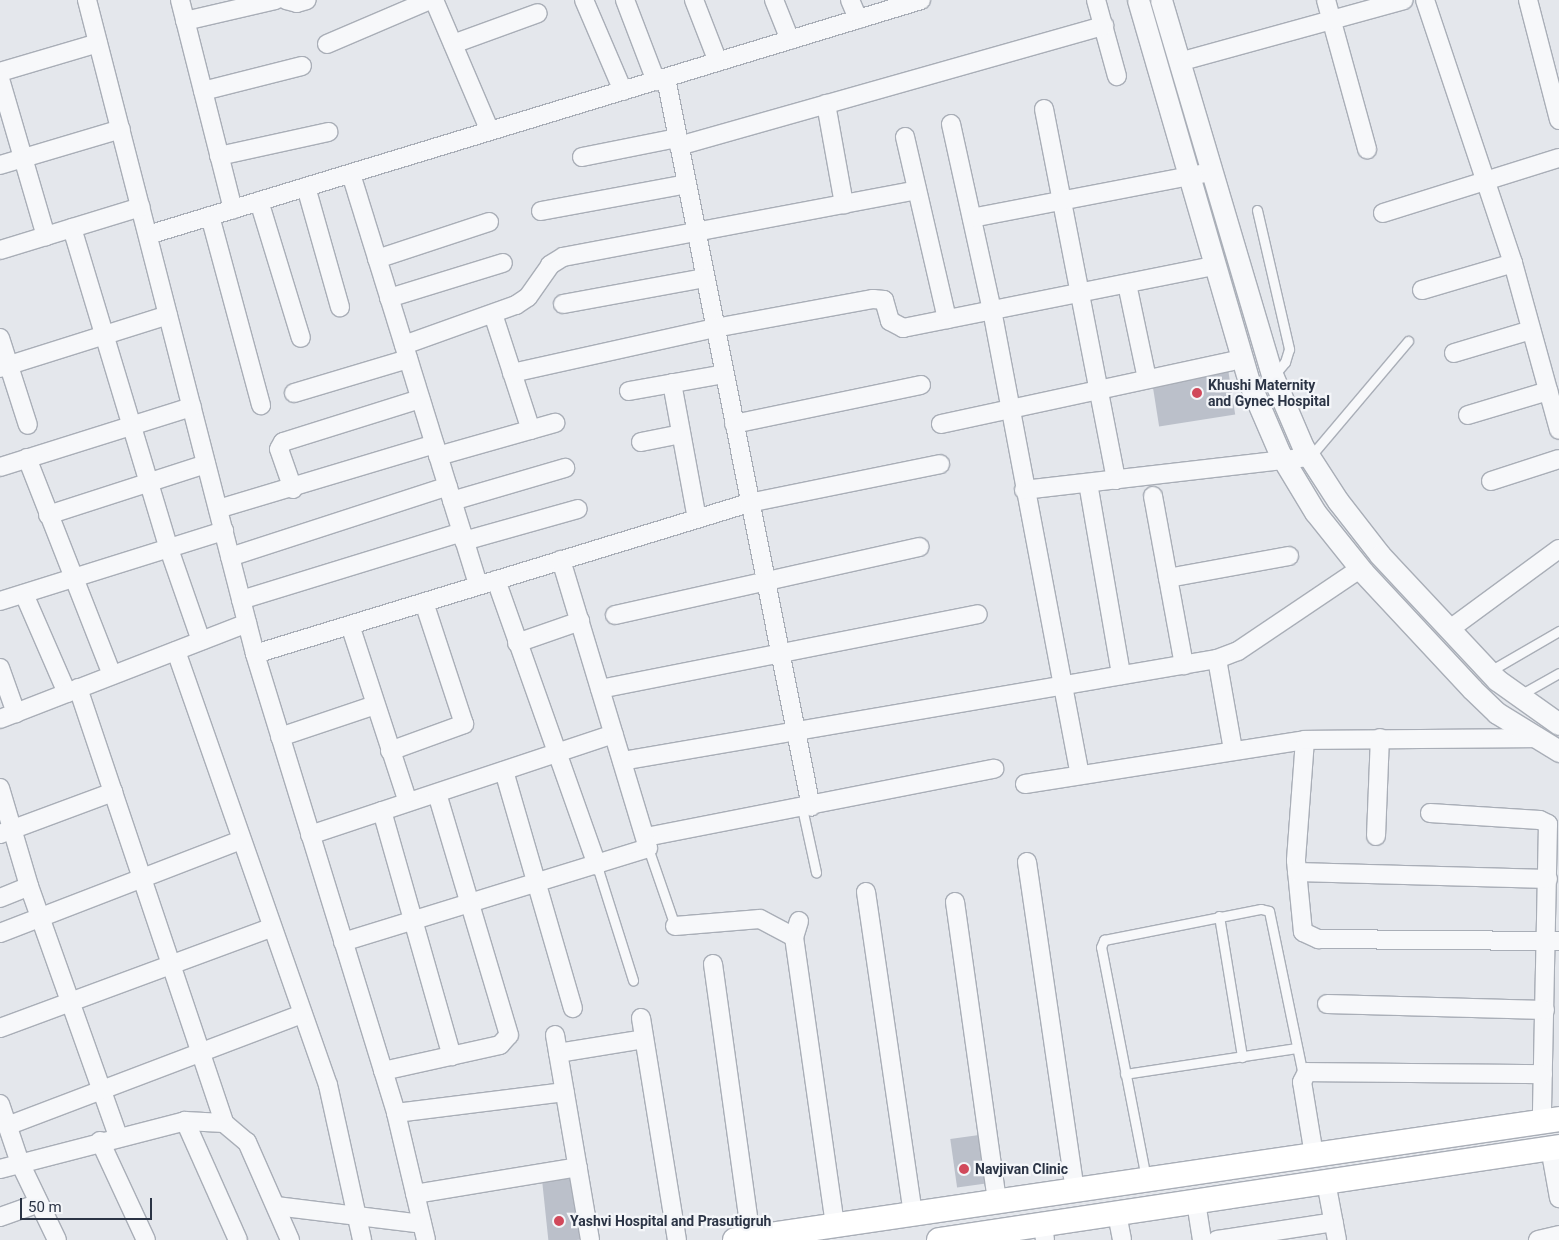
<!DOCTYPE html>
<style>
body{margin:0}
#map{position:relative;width:1559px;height:1240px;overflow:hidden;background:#e4e7ec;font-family:Roboto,sans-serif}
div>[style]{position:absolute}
.building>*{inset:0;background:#bbc0ca;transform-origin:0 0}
.roads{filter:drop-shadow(1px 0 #a9aeb7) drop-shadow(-1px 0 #a9aeb7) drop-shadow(0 1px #a9aeb7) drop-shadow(0 -1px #a9aeb7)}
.service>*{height:9px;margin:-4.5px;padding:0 4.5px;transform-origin:4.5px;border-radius:4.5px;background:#f7f8fa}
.minor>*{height:18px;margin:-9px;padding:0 9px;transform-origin:9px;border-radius:9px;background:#f7f8fa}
.tertiary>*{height:21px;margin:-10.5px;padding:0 10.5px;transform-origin:10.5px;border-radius:10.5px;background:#f7f8fa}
.secondary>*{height:24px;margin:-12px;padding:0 12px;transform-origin:12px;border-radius:12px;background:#fff}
.dots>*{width:14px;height:14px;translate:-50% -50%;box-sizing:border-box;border:2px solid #f4f6f9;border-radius:50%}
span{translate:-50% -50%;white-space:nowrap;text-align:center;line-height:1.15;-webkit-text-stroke:4.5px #f4f6f9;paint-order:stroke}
.poi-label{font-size:14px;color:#2b3445;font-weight:700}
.left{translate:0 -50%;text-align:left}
.scale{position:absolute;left:20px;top:1198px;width:132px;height:22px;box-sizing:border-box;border:2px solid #2b3445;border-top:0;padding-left:6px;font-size:15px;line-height:18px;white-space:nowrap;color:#2b3445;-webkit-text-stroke:4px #f4f6f9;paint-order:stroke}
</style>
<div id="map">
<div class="building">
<i style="left:1228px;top:369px;width:46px;height:77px;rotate:81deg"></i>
<i style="left:979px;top:1135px;width:49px;height:29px;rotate:82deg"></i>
<i style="left:573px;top:1178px;width:62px;height:31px;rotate:84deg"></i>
</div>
<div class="roads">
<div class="service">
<i style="left:1257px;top:210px;width:143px;rotate:77deg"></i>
<i style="left:1289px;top:349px;width:14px;rotate:107deg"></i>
<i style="left:1285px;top:362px;width:17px;rotate:130deg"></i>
<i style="left:1310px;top:457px;width:152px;rotate:-49.8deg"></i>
<i style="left:1490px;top:671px;width:80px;rotate:-30.1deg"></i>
<i style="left:1520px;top:695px;width:45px;rotate:-29.4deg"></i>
<i style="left:802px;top:808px;width:66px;rotate:77.7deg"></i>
<i style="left:648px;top:848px;width:83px;rotate:70.9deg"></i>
<i style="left:597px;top:866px;width:120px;rotate:72.5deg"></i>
<i style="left:1219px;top:916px;width:143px;rotate:80.7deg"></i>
<i style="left:1125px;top:1074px;width:174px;rotate:-8.6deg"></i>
<i style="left:1146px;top:1178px;width:235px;rotate:-101deg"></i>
<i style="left:1101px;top:947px;width:8px;rotate:-67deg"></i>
<i style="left:1104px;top:940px;width:160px;rotate:-11.2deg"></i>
<i style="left:1261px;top:909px;width:8px;rotate:14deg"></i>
<i style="left:1269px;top:911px;width:167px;rotate:78.3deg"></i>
</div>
<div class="minor">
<i style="left:87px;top:0;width:675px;rotate:75.59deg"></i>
<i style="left:255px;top:654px;width:480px;rotate:72.9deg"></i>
<i style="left:396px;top:1113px;width:130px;rotate:76.7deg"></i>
<i style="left:180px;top:0;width:216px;rotate:75.8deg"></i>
<i style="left:286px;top:0;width:11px;rotate:15deg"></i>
<i style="left:297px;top:3px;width:10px;rotate:-17deg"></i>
<i style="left:434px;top:0;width:142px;rotate:66.9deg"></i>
<i style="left:584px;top:0;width:99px;rotate:66.8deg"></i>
<i style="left:625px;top:0;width:87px;rotate:69.1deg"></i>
<i style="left:694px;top:0;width:66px;rotate:68.8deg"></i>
<i style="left:774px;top:0;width:43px;rotate:68.2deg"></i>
<i style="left:850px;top:0;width:21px;rotate:67deg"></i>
<i style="left:1096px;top:0;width:79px;rotate:74.6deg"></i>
<i style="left:1326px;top:0;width:155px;rotate:74.6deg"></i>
<i style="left:1425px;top:0;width:277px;rotate:71.5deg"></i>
<i style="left:1513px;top:263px;width:173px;rotate:74.6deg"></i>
<i style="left:1528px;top:0;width:124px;rotate:75.5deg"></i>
<i style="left:185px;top:21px;width:93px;rotate:-13deg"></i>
<i style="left:327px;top:44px;width:112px;rotate:-23.1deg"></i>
<i style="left:453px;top:44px;width:90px;rotate:-20deg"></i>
<i style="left:1179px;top:62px;width:233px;rotate:-15.4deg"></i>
<i style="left:0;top:72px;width:102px;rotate:-16.5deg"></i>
<i style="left:666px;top:78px;width:743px;rotate:78.75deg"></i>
<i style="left:0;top:79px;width:164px;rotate:73.7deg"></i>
<i style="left:203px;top:91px;width:102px;rotate:-14.2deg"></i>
<i style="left:826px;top:104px;width:102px;rotate:79.8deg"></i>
<i style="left:1044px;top:109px;width:378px;rotate:79deg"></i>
<i style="left:951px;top:124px;width:190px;rotate:77.6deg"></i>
<i style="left:992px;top:310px;width:473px;rotate:79.3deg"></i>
<i style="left:905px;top:137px;width:187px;rotate:77deg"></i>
<i style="left:679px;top:146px;width:442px;rotate:-15.8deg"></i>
<i style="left:219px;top:156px;width:112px;rotate:-12.4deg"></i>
<i style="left:582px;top:157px;width:97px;rotate:-11.3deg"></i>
<i style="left:0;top:165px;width:126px;rotate:-16.6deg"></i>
<i style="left:351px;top:174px;width:430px;rotate:72.8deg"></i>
<i style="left:306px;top:187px;width:125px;rotate:74.2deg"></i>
<i style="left:259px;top:201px;width:143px;rotate:73deg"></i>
<i style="left:541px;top:211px;width:148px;rotate:-10.5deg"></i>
<i style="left:1383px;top:213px;width:184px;rotate:-17.4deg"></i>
<i style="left:210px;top:216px;width:196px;rotate:74.9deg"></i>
<i style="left:972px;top:218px;width:242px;rotate:-10.9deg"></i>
<i style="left:72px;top:228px;width:335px;rotate:73.2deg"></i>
<i style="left:169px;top:549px;width:97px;rotate:70.8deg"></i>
<i style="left:148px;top:235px;width:808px;rotate:-16.91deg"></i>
<i style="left:0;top:250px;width:147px;rotate:-17deg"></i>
<i style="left:377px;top:259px;width:118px;rotate:-18.3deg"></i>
<i style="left:1127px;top:284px;width:97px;rotate:78.1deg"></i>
<i style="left:1422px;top:290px;width:95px;rotate:-16.5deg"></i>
<i style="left:389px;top:298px;width:119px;rotate:-17.1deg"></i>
<i style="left:563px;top:304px;width:144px;rotate:-10.4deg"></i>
<i style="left:493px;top:314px;width:122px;rotate:71.9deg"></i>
<i style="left:0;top:338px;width:91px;rotate:72.2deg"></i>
<i style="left:404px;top:345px;width:119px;rotate:-19.7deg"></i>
<i style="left:516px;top:305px;width:14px;rotate:-34deg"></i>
<i style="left:528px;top:297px;width:39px;rotate:-55deg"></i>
<i style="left:550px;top:265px;width:15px;rotate:-32deg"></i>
<i style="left:563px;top:257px;width:360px;rotate:-10.7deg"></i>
<i style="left:1454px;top:353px;width:80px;rotate:-16.6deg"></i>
<i style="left:0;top:368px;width:176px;rotate:-17.5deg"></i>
<i style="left:512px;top:373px;width:208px;rotate:-12.5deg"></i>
<i style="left:715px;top:328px;width:161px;rotate:-10.4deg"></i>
<i style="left:873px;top:299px;width:11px;rotate:5deg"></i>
<i style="left:884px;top:300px;width:22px;rotate:74deg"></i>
<i style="left:890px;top:321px;width:15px;rotate:28deg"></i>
<i style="left:903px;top:328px;width:317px;rotate:-11.3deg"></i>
<i style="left:672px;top:383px;width:138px;rotate:79.6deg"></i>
<i style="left:629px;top:391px;width:97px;rotate:-10.1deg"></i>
<i style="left:294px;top:393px;width:119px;rotate:-16.6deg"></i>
<i style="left:1468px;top:415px;width:84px;rotate:-16.7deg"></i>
<i style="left:734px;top:424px;width:191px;rotate:-11.8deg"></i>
<i style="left:941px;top:424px;width:308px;rotate:-12.2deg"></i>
<i style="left:641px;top:442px;width:41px;rotate:-11.3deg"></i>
<i style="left:438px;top:456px;width:122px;rotate:-15.8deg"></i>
<i style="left:27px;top:458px;width:233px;rotate:68.6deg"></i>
<i style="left:0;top:467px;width:201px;rotate:-17.4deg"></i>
<i style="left:1491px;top:481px;width:71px;rotate:-17.9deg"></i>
<i style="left:1088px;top:483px;width:195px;rotate:80.2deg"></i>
<i style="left:293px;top:489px;width:42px;rotate:-109.3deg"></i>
<i style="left:279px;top:449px;width:8px;rotate:-60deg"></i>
<i style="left:283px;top:442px;width:144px;rotate:-17.4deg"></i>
<i style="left:1024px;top:490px;width:288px;rotate:-6.6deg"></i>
<i style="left:1153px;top:496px;width:172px;rotate:79.6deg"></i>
<i style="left:452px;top:501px;width:118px;rotate:-16.3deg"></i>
<i style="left:218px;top:509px;width:226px;rotate:-16.7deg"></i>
<i style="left:48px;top:515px;width:166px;rotate:-17.9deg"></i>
<i style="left:464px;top:541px;width:118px;rotate:-15.7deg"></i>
<i style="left:230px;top:557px;width:229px;rotate:-18deg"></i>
<i style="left:1168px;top:578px;width:123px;rotate:-10.3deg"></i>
<i style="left:496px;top:580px;width:303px;rotate:70.5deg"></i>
<i style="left:24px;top:594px;width:108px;rotate:66.5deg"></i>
<i style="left:241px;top:600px;width:231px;rotate:-17.1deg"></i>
<i style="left:0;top:601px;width:235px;rotate:-17.4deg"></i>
<i style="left:615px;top:615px;width:312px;rotate:-12.6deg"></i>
<i style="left:350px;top:625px;width:186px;rotate:71.9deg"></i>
<i style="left:1450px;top:629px;width:135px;rotate:-36.3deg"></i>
<i style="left:517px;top:643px;width:67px;rotate:-19.2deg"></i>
<i style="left:176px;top:651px;width:460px;rotate:70.7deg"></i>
<i style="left:328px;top:1085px;width:159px;rotate:77.6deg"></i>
<i style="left:255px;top:654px;width:517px;rotate:-17deg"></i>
<i style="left:749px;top:503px;width:195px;rotate:-11.5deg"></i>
<i style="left:1217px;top:659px;width:92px;rotate:80deg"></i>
<i style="left:0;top:668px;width:48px;rotate:70.4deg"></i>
<i style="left:78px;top:688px;width:459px;rotate:71.4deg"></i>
<i style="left:600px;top:689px;width:385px;rotate:-11.2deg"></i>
<i style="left:0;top:719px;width:265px;rotate:-21.2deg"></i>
<i style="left:280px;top:737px;width:100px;rotate:-18.6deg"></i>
<i style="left:1305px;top:740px;width:121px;rotate:94.3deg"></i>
<i style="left:1296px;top:861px;width:71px;rotate:84.4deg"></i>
<i style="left:1303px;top:932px;width:17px;rotate:25deg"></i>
<i style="left:1318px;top:939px;width:241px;rotate:0.5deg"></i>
<i style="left:390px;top:751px;width:79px;rotate:-20deg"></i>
<i style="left:464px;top:724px;width:128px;rotate:-108.2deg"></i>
<i style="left:622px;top:761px;width:604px;rotate:-9.73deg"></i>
<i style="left:1217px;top:659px;width:22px;rotate:-21deg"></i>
<i style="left:1238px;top:651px;width:148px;rotate:-34deg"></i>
<i style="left:504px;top:771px;width:247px;rotate:73.8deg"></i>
<i style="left:1025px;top:784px;width:283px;rotate:-8.9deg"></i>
<i style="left:1305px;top:740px;width:232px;rotate:-0.5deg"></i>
<i style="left:0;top:788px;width:102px;rotate:73.5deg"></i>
<i style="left:29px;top:886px;width:265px;rotate:70.4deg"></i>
<i style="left:382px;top:811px;width:255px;rotate:74.1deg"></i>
<i style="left:1430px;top:813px;width:110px;rotate:3.6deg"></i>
<i style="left:1540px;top:820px;width:9px;rotate:27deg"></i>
<i style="left:1548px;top:824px;width:298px;rotate:91.2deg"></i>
<i style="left:0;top:834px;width:121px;rotate:-20.4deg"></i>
<i style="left:310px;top:835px;width:320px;rotate:-18.4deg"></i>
<i style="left:1376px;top:836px;width:98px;rotate:-87.7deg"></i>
<i style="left:646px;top:837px;width:355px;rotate:-11.1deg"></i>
<i style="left:1027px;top:862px;width:331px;rotate:81.7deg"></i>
<i style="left:1297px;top:872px;width:251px;rotate:1.6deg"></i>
<i style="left:866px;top:892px;width:325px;rotate:81.7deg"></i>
<i style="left:0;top:898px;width:31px;rotate:-22deg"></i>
<i style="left:955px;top:902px;width:302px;rotate:82deg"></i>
<i style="left:799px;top:921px;width:17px;rotate:107deg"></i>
<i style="left:794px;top:937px;width:291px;rotate:81.9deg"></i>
<i style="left:675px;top:926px;width:85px;rotate:-4.7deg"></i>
<i style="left:760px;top:919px;width:38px;rotate:28deg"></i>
<i style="left:0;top:933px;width:258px;rotate:-21.1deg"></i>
<i style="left:343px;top:942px;width:319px;rotate:-17.1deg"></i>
<i style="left:648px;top:848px;width:301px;rotate:-106.8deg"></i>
<i style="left:713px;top:964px;width:277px;rotate:82.1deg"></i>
<i style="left:1327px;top:1004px;width:218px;rotate:1.6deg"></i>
<i style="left:641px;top:1018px;width:225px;rotate:80.8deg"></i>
<i style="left:0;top:1028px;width:289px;rotate:-20.3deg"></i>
<i style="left:555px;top:1035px;width:208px;rotate:80.3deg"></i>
<i style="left:558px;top:1053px;width:87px;rotate:-9.2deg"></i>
<i style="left:383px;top:1071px;width:120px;rotate:-12.5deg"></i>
<i style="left:500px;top:1045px;width:13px;rotate:-48deg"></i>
<i style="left:509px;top:1035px;width:252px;rotate:-106.6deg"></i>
<i style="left:0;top:1104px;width:62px;rotate:71.3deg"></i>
<i style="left:20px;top:1163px;width:85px;rotate:64.3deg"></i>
<i style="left:396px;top:1113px;width:170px;rotate:-7.1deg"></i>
<i style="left:185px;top:1121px;width:130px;rotate:66deg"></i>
<i style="left:7px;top:1126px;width:316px;rotate:-20.8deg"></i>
<i style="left:100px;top:1141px;width:109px;rotate:65.1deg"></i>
<i style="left:1550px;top:1148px;width:51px;rotate:79.8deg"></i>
<i style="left:1314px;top:1155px;width:74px;rotate:-99.3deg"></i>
<i style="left:1302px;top:1082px;width:11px;rotate:-63deg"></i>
<i style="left:1307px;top:1072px;width:236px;rotate:0.5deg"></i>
<i style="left:0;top:1169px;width:191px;rotate:-14.5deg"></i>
<i style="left:185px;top:1121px;width:39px;rotate:3deg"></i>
<i style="left:224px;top:1123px;width:30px;rotate:40deg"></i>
<i style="left:247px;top:1142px;width:107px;rotate:66.3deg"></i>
<i style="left:1326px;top:1182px;width:59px;rotate:79.3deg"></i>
<i style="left:415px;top:1194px;width:165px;rotate:-9.4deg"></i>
<i style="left:1196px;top:1202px;width:38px;rotate:81deg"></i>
<i style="left:276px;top:1206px;width:147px;rotate:7deg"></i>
<i style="left:1117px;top:1214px;width:26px;rotate:79deg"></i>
<i style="left:0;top:1217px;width:41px;rotate:-19.7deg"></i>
<i style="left:1043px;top:1224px;width:16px;rotate:83deg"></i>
<i style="left:1217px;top:1240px;width:118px;rotate:-8.7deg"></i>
<i style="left:1538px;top:1240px;width:22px;rotate:-13deg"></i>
</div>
<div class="tertiary">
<i style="left:1138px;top:0;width:398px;rotate:73.8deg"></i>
<i style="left:1249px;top:382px;width:78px;rotate:66.7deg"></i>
<i style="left:1280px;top:454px;width:68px;rotate:58.9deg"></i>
<i style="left:1315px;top:512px;width:77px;rotate:51.3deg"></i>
<i style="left:1363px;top:572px;width:160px;rotate:47deg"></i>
<i style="left:1472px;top:689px;width:35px;rotate:44deg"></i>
<i style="left:1497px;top:713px;width:73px;rotate:31.5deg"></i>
<i style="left:1161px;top:0;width:393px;rotate:73.5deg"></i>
<i style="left:1273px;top:377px;width:76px;rotate:66.8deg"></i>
<i style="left:1303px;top:447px;width:64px;rotate:57.1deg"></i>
<i style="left:1338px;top:501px;width:68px;rotate:52.1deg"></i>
<i style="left:1380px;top:555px;width:171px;rotate:46.9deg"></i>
<i style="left:1497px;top:680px;width:76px;rotate:35.4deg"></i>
</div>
<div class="secondary">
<i style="left:735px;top:1240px;width:833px;rotate:-8.35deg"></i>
<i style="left:939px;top:1240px;width:627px;rotate:-8.53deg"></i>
</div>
</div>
<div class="dots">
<i style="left:1197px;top:393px;background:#d1495b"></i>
<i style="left:964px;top:1169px;background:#d1495b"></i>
<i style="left:559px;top:1221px;background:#d1495b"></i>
</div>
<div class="poi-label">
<span class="left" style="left:1208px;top:393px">Khushi Maternity<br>and Gynec Hospital</span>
<span class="left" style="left:975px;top:1169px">Navjivan Clinic</span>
<span class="left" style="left:570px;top:1221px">Yashvi Hospital and Prasutigruh</span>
</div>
<div class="scale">50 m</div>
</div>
